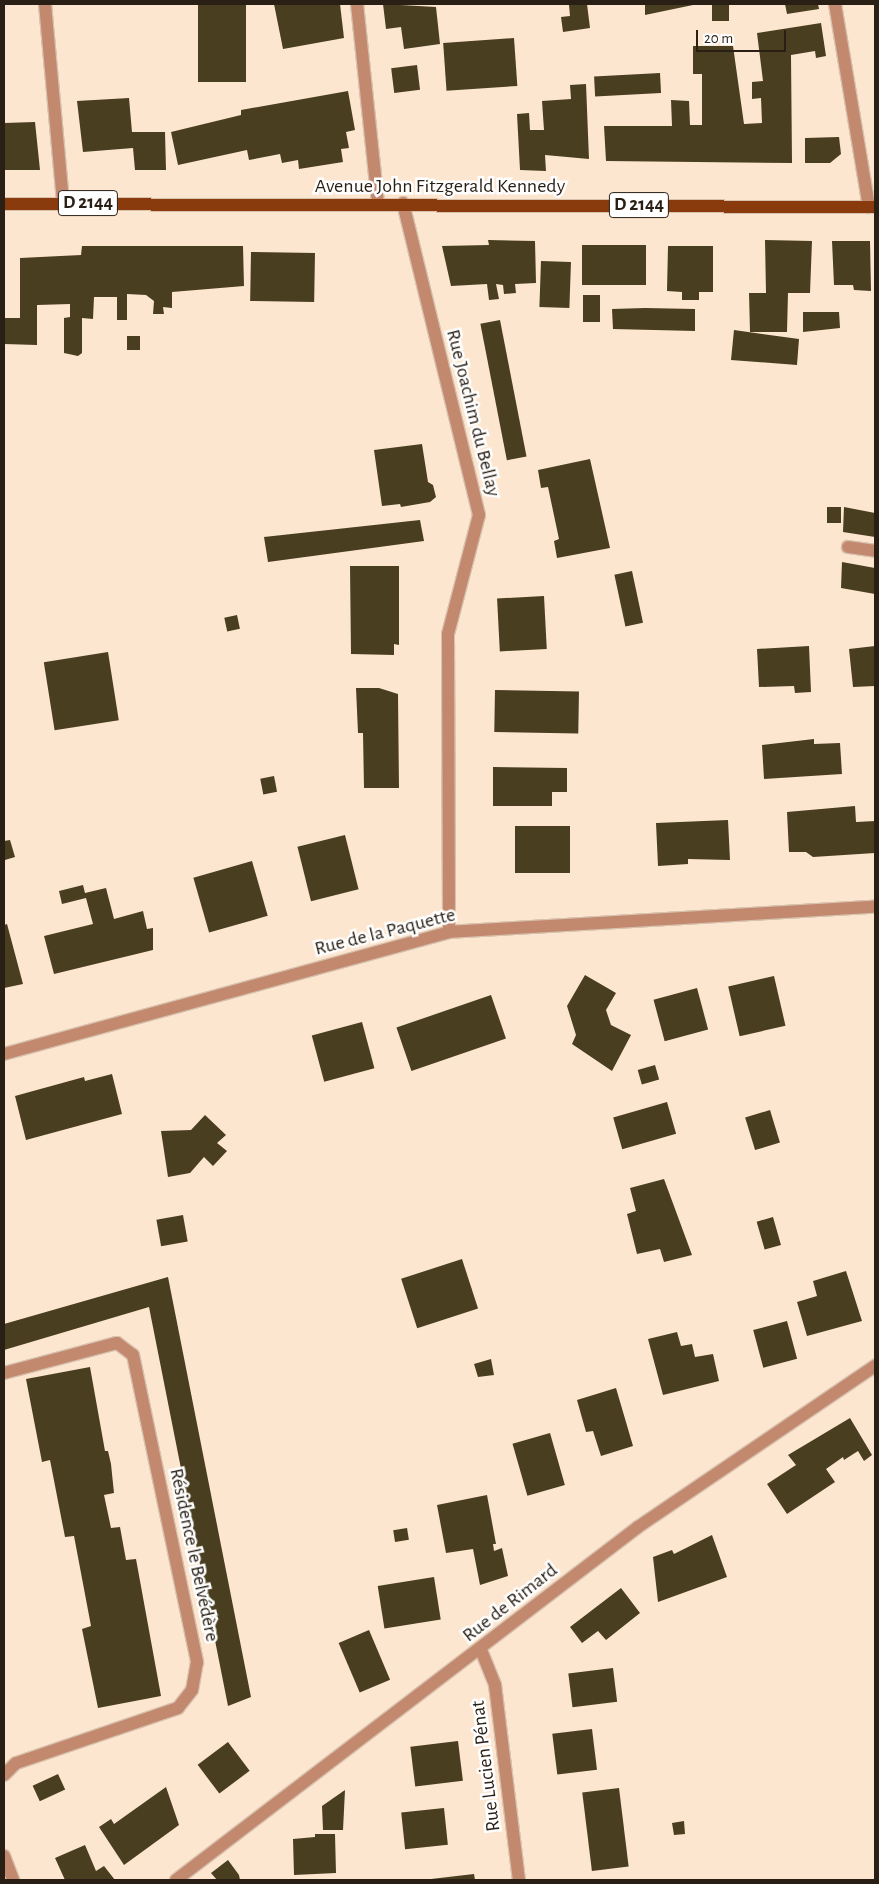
<!DOCTYPE html>
<meta charset="utf-8">
<style>
body{margin:0}
#map{position:relative;width:879px;height:1884px;overflow:hidden;background:#fde6d0;font-family:"Alegreya Sans",sans-serif}
div>[style]{position:absolute}
.building>*{inset:0;background:#493e20;transform-origin:0 0}
.roads{filter:drop-shadow(1px 0 #d7c2ae) drop-shadow(-1px 0 #d7c2ae) drop-shadow(0 1px #d7c2ae) drop-shadow(0 -1px #d7c2ae)}
.minor>*{height:12px;margin:-6px;padding:0 6px;transform-origin:6px;border-radius:6px;background:#c3896f}
.major>*{height:12px;margin:-6px;padding:0 6px;transform-origin:6px;border-radius:6px;background:#8a3b0d}
span{translate:-50% -50%;white-space:nowrap;text-align:center;line-height:1.15;-webkit-text-stroke:5px #fff;paint-order:stroke}
.shield-label span{padding:1px 4px;background:#fff;border:1px solid;border-radius:4px;-webkit-text-stroke-width:0}
.shield-label{font-size:19px;color:#291f15;font-weight:700}
.street-label{font-size:20px;color:#291f15}
.frame{position:absolute;inset:0;border:5px solid #291f15;pointer-events:none}
.scale{position:absolute;left:696px;top:30px;width:90px;height:22px;box-sizing:border-box;border:2px solid #291f15;border-top:0;padding-left:6px;font-size:15px;line-height:18px;white-space:nowrap;color:#291f15;-webkit-text-stroke:4px #fff;paint-order:stroke}
</style>
<div id="map">
<div class="building">
<i style="left:198px;top:4px;width:48px;height:78px"></i>
<i style="clip-path:polygon(274px 4px,340px 4px,344px 38px,283px 49px)"></i>
<i style="clip-path:polygon(383px 4px,436px 7px,440px 44px,404px 49px,401px 27px,386px 29px)"></i>
<i style="clip-path:polygon(560px 4px,587px 4px,590px 28px,563px 32px,561px 17px,570px 16px,569px 5px)"></i>
<i style="clip-path:polygon(645px 4px,693px 4px,693px 5px,645px 15px)"></i>
<i style="left:712px;top:4px;width:17px;height:17px"></i>
<i style="clip-path:polygon(785px 4px,818px 4px,819px 9px,787px 14px)"></i>
<i style="clip-path:polygon(821px 23px,826px 56px,816px 58px,815px 51px,791px 55px,792px 163px,606px 161px,604px 126px,672px 126px,671px 100px,689px 101px,690px 125px,702px 125px,702px 74px,693px 74px,693px 46px,733px 46px,744px 124px,762px 123px,761px 98px,752px 99px,752px 82px,763px 81px,757px 33px)"></i>
<i style="left:514px;top:38px;width:48px;height:71px;rotate:86deg"></i>
<i style="left:417px;top:65px;width:25px;height:26px;rotate:83deg"></i>
<i style="left:660px;top:73px;width:20px;height:66px;rotate:87deg"></i>
<i style="clip-path:polygon(586px 84px,589px 159px,545px 155px,546px 171px,520px 170px,517px 114px,529px 113px,530px 130px,544px 130px,542px 101px,571px 99px,570px 85px)"></i>
<i style="clip-path:polygon(348px 91px,355px 130px,346px 132px,349px 148px,341px 149px,343px 162px,299px 169px,298px 160px,282px 163px,280px 154px,249px 160px,247px 150px,178px 165px,171px 132px,241px 115px,241px 110px)"></i>
<i style="clip-path:polygon(129px 98px,132px 132px,165px 132px,166px 170px,135px 170px,133px 148px,83px 152px,77px 101px)"></i>
<i style="clip-path:polygon(35px 122px,40px 170px,4px 170px,4px 123px)"></i>
<i style="clip-path:polygon(839px 137px,841px 154px,830px 163px,805px 163px,805px 138px)"></i>
<i style="clip-path:polygon(488px 240px,535px 241px,536px 283px,515px 284px,516px 293px,504px 294px,503px 285px,496px 284px,499px 299px,489px 300px,487px 284px,451px 286px,442px 246px,489px 245px)"></i>
<i style="clip-path:polygon(765px 240px,812px 241px,810px 293px,788px 293px,787px 332px,750px 332px,749px 293px,766px 293px)"></i>
<i style="clip-path:polygon(832px 241px,870px 241px,871px 291px,854px 290px,853px 285px,834px 285px)"></i>
<i style="left:582px;top:245px;width:64px;height:40px"></i>
<i style="clip-path:polygon(82px 246px,243px 246px,244px 286px,172px 292px,172px 308px,163px 307px,164px 314px,153px 314px,154px 301px,146px 295px,127px 294px,127px 320px,117px 320px,117px 297px,94px 297px,93px 319px,82px 318px,82px 353px,78px 356px,64px 353px,64px 318px,70px 317px,70px 304px,37px 305px,37px 345px,4px 344px,4px 318px,20px 318px,20px 258px,81px 255px)"></i>
<i style="clip-path:polygon(668px 246px,713px 246px,713px 292px,699px 292px,699px 300px,682px 300px,682px 292px,667px 291px)"></i>
<i style="left:315px;top:253px;width:49px;height:64px;rotate:91deg"></i>
<i style="left:541px;top:261px;width:30px;height:46px;rotate:2deg"></i>
<i style="left:583px;top:295px;width:17px;height:27px"></i>
<i style="clip-path:polygon(645px 308px,695px 309px,695px 331px,613px 329px,612px 309px)"></i>
<i style="clip-path:polygon(803px 312px,839px 312px,840px 328px,803px 332px)"></i>
<i style="left:500px;top:320px;width:139px;height:20px;rotate:79deg"></i>
<i style="clip-path:polygon(734px 330px,799px 339px,797px 365px,731px 360px)"></i>
<i style="left:127px;top:336px;width:13px;height:14px"></i>
<i style="clip-path:polygon(422px 444px,428px 482px,433px 485px,436px 497px,430px 502px,401px 507px,400px 504px,382px 506px,374px 450px)"></i>
<i style="clip-path:polygon(590px 459px,610px 548px,557px 558px,554px 541px,559px 539px,548px 487px,541px 488px,538px 470px)"></i>
<i style="left:827px;top:507px;width:14px;height:16px"></i>
<i style="clip-path:polygon(844px 507px,875px 513px,875px 537px,843px 532px)"></i>
<i style="clip-path:polygon(420px 520px,424px 541px,268px 562px,264px 537px)"></i>
<i style="clip-path:polygon(842px 562px,875px 568px,875px 594px,841px 588px)"></i>
<i style="clip-path:polygon(350px 566px,399px 566px,399px 645px,394px 644px,394px 655px,351px 654px)"></i>
<i style="left:632px;top:571px;width:53px;height:18px;rotate:78deg"></i>
<i style="left:544px;top:596px;width:53px;height:47px;rotate:87deg"></i>
<i style="left:237px;top:615px;width:14px;height:13px;rotate:78deg"></i>
<i style="clip-path:polygon(809px 646px,811px 692px,795px 693px,794px 686px,759px 687px,757px 649px)"></i>
<i style="clip-path:polygon(875px 646px,875px 686px,853px 687px,849px 649px)"></i>
<i style="left:108px;top:652px;width:69px;height:65px;rotate:81deg"></i>
<i style="clip-path:polygon(356px 688px,379px 688px,398px 694px,399px 788px,364px 788px,363px 733px,358px 733px)"></i>
<i style="left:495px;top:690px;width:84px;height:42px;rotate:1deg"></i>
<i style="clip-path:polygon(814px 739px,814px 744px,840px 743px,842px 774px,764px 779px,762px 745px)"></i>
<i style="clip-path:polygon(493px 767px,567px 768px,567px 792px,552px 792px,552px 806px,493px 806px)"></i>
<i style="left:274px;top:776px;width:16px;height:14px;rotate:79deg"></i>
<i style="clip-path:polygon(855px 806px,856px 822px,875px 821px,875px 853px,813px 857px,806px 852px,789px 852px,787px 812px)"></i>
<i style="clip-path:polygon(728px 820px,730px 860px,688px 859px,688px 864px,658px 866px,656px 823px)"></i>
<i style="left:570px;top:826px;width:47px;height:55px;rotate:90deg"></i>
<i style="left:345px;top:835px;width:56px;height:49px;rotate:76deg"></i>
<i style="clip-path:polygon(10px 840px,15px 857px,5px 860px,4px 841px)"></i>
<i style="left:252px;top:861px;width:57px;height:61px;rotate:74deg"></i>
<i style="clip-path:polygon(83px 885px,85px 893px,106px 888px,114px 919px,143px 911px,147px 929px,153px 928px,153px 950px,54px 974px,44px 936px,93px 924px,86px 898px,62px 904px,59px 891px)"></i>
<i style="clip-path:polygon(7px 924px,23px 984px,4px 988px,4px 925px)"></i>
<i style="clip-path:polygon(585px 975px,616px 993px,606px 1010px,611px 1025px,631px 1035px,612px 1071px,572px 1044px,576px 1035px,567px 1006px)"></i>
<i style="left:774px;top:976px;width:51px;height:47px;rotate:77deg"></i>
<i style="left:697px;top:988px;width:43px;height:45px;rotate:75deg"></i>
<i style="left:491px;top:995px;width:46px;height:100px;rotate:71deg"></i>
<i style="left:362px;top:1022px;width:48px;height:52px;rotate:75deg"></i>
<i style="left:655px;top:1065px;width:15px;height:18px;rotate:74deg"></i>
<i style="clip-path:polygon(112px 1074px,122px 1114px,26px 1140px,15px 1096px,84px 1077px,85px 1081px)"></i>
<i style="left:667px;top:1102px;width:33px;height:56px;rotate:74deg"></i>
<i style="left:770px;top:1110px;width:34px;height:26px;rotate:73deg"></i>
<i style="clip-path:polygon(205px 1115px,226px 1135px,217px 1143px,227px 1151px,213px 1166px,204px 1157px,190px 1173px,168px 1177px,161px 1131px,191px 1130px)"></i>
<i style="clip-path:polygon(664px 1179px,692px 1255px,664px 1262px,660px 1249px,637px 1254px,627px 1214px,636px 1211px,630px 1188px)"></i>
<i style="left:183px;top:1215px;width:27px;height:27px;rotate:80deg"></i>
<i style="left:773px;top:1217px;width:29px;height:17px;rotate:74deg"></i>
<i style="left:462px;top:1259px;width:52px;height:64px;rotate:72deg"></i>
<i style="clip-path:polygon(846px 1271px,862px 1321px,807px 1336px,797px 1302px,817px 1296px,813px 1281px)"></i>
<i style="clip-path:polygon(168px 1277px,251px 1697px,228px 1706px,149px 1307px,4px 1350px,4px 1324px)"></i>
<i style="left:787px;top:1321px;width:39px;height:35px;rotate:75deg"></i>
<i style="clip-path:polygon(677px 1332px,681px 1346px,692px 1344px,695px 1357px,713px 1354px,719px 1381px,663px 1395px,648px 1339px)"></i>
<i style="clip-path:polygon(491px 1359px,494px 1375px,478px 1377px,474px 1364px)"></i>
<i style="clip-path:polygon(90px 1367px,105px 1451px,108px 1451px,111px 1464px,114px 1493px,104px 1495px,111px 1528px,120px 1527px,126px 1560px,136px 1559px,161px 1696px,98px 1708px,82px 1629px,91px 1626px,74px 1536px,65px 1537px,50px 1460px,42px 1462px,26px 1379px)"></i>
<i style="clip-path:polygon(616px 1388px,633px 1446px,601px 1456px,593px 1431px,586px 1432px,577px 1400px)"></i>
<i style="clip-path:polygon(850px 1418px,872px 1455px,864px 1461px,858px 1451px,844px 1460px,843px 1457px,826px 1469px,835px 1482px,787px 1514px,767px 1484px,796px 1465px,788px 1455px)"></i>
<i style="left:550px;top:1433px;width:54px;height:39px;rotate:74deg"></i>
<i style="clip-path:polygon(487px 1495px,496px 1544px,493px 1544px,494px 1551px,502px 1548px,508px 1576px,480px 1585px,473px 1549px,446px 1553px,437px 1505px)"></i>
<i style="left:407px;top:1528px;width:12px;height:14px;rotate:81deg"></i>
<i style="clip-path:polygon(712px 1535px,727px 1577px,658px 1602px,653px 1557px,672px 1550px,674px 1554px)"></i>
<i style="left:434px;top:1577px;width:43px;height:57px;rotate:81deg"></i>
<i style="clip-path:polygon(621px 1588px,640px 1613px,606px 1640px,598px 1631px,582px 1643px,570px 1627px)"></i>
<i style="left:369px;top:1630px;width:54px;height:33px;rotate:67deg"></i>
<i style="left:613px;top:1668px;width:34px;height:45px;rotate:83deg"></i>
<i style="left:592px;top:1729px;width:41px;height:40px;rotate:83deg"></i>
<i style="left:458px;top:1741px;width:40px;height:48px;rotate:83deg"></i>
<i style="left:228px;top:1742px;width:36px;height:38px;rotate:53deg"></i>
<i style="left:58px;top:1774px;width:17px;height:28px;rotate:65deg"></i>
<i style="clip-path:polygon(166px 1787px,179px 1825px,124px 1865px,99px 1827px,111px 1819px,114px 1824px)"></i>
<i style="left:619px;top:1788px;width:79px;height:37px;rotate:83deg"></i>
<i style="clip-path:polygon(345px 1790px,343px 1830px,323px 1830px,322px 1806px)"></i>
<i style="left:444px;top:1808px;width:37px;height:43px;rotate:84deg"></i>
<i style="clip-path:polygon(684px 1821px,685px 1834px,674px 1835px,672px 1823px)"></i>
<i style="clip-path:polygon(315px 1834px,335px 1834px,336px 1873px,294px 1875px,293px 1839px,315px 1837px)"></i>
<i style="clip-path:polygon(85px 1845px,96px 1871px,104px 1866px,115px 1880px,65px 1880px,55px 1858px)"></i>
<i style="clip-path:polygon(228px 1860px,239px 1875px,240px 1880px,217px 1880px,211px 1873px)"></i>
<i style="clip-path:polygon(474px 1874px,475px 1880px,431px 1880px,431px 1879px)"></i>
</div>
<div class="roads">
<div class="minor">
<i style="left:45px;top:4px;width:200px;rotate:84.8deg"></i>
<i style="left:357px;top:4px;width:202px;rotate:84deg"></i>
<i style="left:835px;top:4px;width:206px;rotate:80.5deg"></i>
<i style="left:403px;top:203px;width:321px;rotate:76.3deg"></i>
<i style="left:479px;top:515px;width:123px;rotate:104.6deg"></i>
<i style="left:448px;top:634px;width:298px;rotate:89.8deg"></i>
<i style="left:848px;top:547px;width:27px;rotate:8deg"></i>
<i style="left:4px;top:1054px;width:461px;rotate:-15.3deg"></i>
<i style="left:449px;top:932px;width:427px;rotate:-3.4deg"></i>
<i style="left:4px;top:1373px;width:117px;rotate:-14.9deg"></i>
<i style="left:117px;top:1343px;width:20px;rotate:37deg"></i>
<i style="left:133px;top:1355px;width:314px;rotate:78.2deg"></i>
<i style="left:197px;top:1662px;width:28px;rotate:100deg"></i>
<i style="left:192px;top:1690px;width:23px;rotate:128deg"></i>
<i style="left:178px;top:1708px;width:171px;rotate:161.2deg"></i>
<i style="left:16px;top:1763px;width:17px;rotate:135deg"></i>
<i style="left:481px;top:1650px;width:38px;rotate:68deg"></i>
<i style="left:495px;top:1685px;width:196px;rotate:83deg"></i>
<i style="left:4px;top:1856px;width:26px;rotate:69deg"></i>
<i style="left:176px;top:1880px;width:581px;rotate:-37.38deg"></i>
<i style="left:638px;top:1527px;width:287px;rotate:-34.2deg"></i>
</div>
<div class="major">
<i style="left:4px;top:204px;width:871px;rotate:0.2deg"></i>
</div>
</div>
<div class="shield-label">
<span style="left:88px;top:203px">D 2144</span>
<span style="left:639px;top:205px">D 2144</span>
</div>
<div class="street-label">
<span style="left:440px;top:186px">Avenue John Fitzgerald Kennedy</span>
<span style="left:473px;top:413px;rotate:76deg">Rue Joachim du Bellay</span>
<span style="left:385px;top:932px;rotate:-14deg">Rue de la Paquette</span>
<span style="left:194px;top:1555px;rotate:78deg">Résidence le Belvédère</span>
<span style="left:510px;top:1603px;rotate:-38deg">Rue de Rimard</span>
<span style="left:486px;top:1766px;rotate:-97deg">Rue Lucien Pénat</span>
</div>
<div class="frame"></div>
<div class="scale">20 m</div>
</div>
